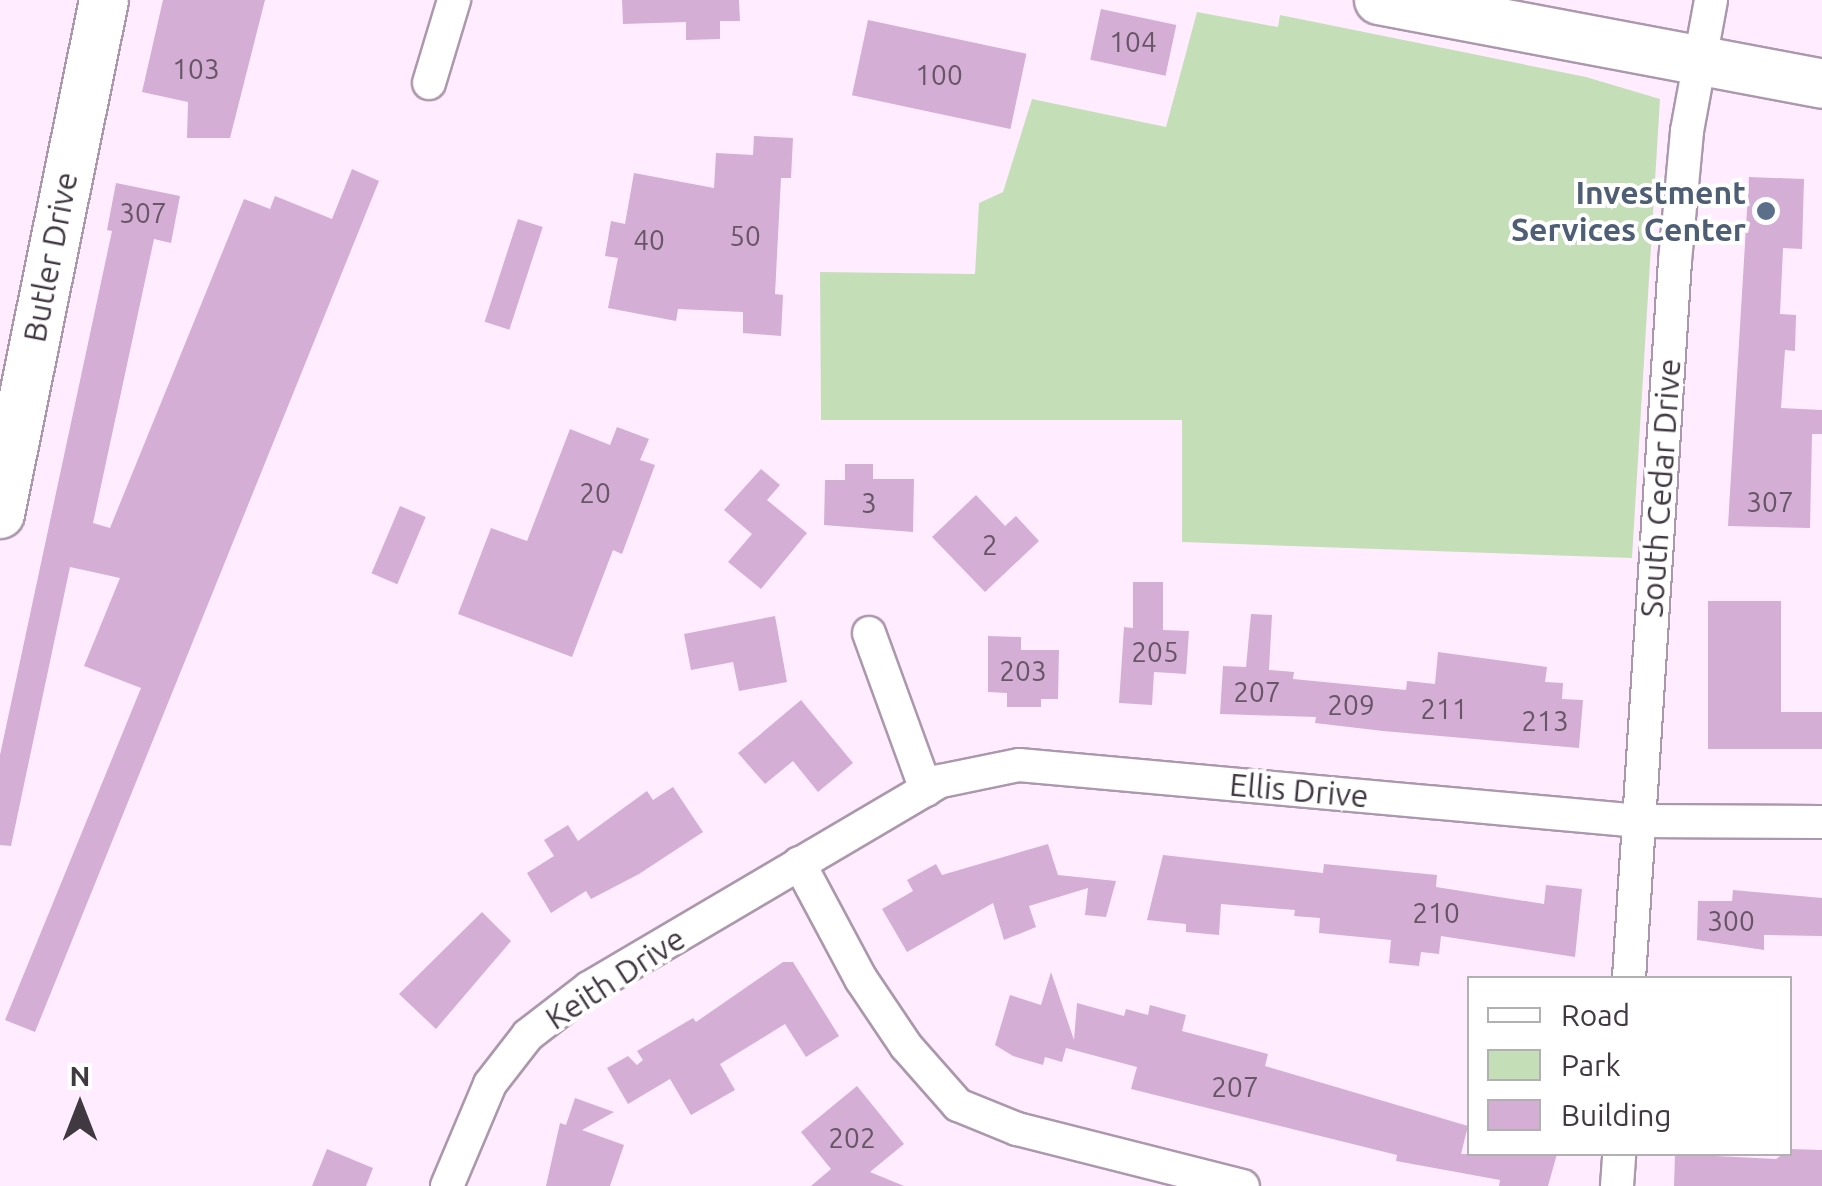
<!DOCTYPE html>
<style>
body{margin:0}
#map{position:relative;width:1822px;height:1186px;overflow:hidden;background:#ffedff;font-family:Ubuntu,sans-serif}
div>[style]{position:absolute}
.green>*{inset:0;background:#c4dfb8}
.building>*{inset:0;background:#d4aed5;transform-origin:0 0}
.roads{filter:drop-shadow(2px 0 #ac98ac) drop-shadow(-2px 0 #ac98ac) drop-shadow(0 2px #ac98ac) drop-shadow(0 -2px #ac98ac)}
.street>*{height:32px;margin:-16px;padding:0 16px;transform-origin:16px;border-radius:16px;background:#fff}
.secondary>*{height:48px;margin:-24px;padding:0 24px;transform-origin:24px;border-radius:24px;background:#fff}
.dots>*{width:28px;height:28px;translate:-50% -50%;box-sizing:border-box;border:5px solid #fff;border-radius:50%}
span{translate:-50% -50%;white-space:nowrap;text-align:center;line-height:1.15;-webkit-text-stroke:8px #fff;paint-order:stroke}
.number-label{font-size:28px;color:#665666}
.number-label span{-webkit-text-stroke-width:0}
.service-label{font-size:32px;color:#4e5e75;font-weight:700}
.right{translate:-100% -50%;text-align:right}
.street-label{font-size:32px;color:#413941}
.legend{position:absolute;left:1467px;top:976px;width:325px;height:180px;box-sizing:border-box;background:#fff;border:2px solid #b3b0b3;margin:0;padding:12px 18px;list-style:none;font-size:30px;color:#413941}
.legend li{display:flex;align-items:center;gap:20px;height:50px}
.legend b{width:50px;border:2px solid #b3b0b3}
.north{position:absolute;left:30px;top:1056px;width:100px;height:100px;-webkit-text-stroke:8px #fff;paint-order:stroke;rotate:0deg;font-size:28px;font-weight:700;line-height:40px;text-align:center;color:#413941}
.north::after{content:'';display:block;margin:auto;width:35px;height:45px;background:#413941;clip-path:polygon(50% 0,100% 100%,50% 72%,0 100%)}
</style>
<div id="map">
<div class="green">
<i style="clip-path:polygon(1197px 12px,1278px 27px,1280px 15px,1586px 77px,1660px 99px,1632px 558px,1182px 542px,1182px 420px,821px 420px,820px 272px,975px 274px,979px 203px,1003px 192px,1032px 99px,1166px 127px)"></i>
</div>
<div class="building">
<i style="clip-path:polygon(163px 0,265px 0,230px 138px,187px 138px,188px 102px,142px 92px)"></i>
<i style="clip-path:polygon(622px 0,739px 0,740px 21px,720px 21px,720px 39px,686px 40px,686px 22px,623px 24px)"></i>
<i style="left:1101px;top:9px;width:77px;height:52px;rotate:12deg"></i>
<i style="left:868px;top:20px;width:162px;height:77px;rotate:12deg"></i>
<i style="clip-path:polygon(754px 136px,793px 138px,791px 178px,781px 178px,775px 294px,783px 295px,781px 336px,743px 333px,743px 312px,678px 309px,676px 321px,608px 308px,618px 258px,605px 256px,611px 221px,625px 224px,634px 173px,714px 188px,716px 153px,753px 155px)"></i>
<i style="clip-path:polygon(352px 169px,379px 181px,35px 1032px,5px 1020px,141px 688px,84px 666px,120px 578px,70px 567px,11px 846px,0 845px,0 755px,112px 231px,107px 230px,116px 183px,180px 196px,171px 243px,154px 239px,93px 523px,110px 528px,244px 199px,270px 209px,275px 196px,332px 219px)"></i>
<i style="clip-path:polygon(1749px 177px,1804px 179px,1802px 249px,1783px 248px,1780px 314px,1796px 315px,1795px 351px,1785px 350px,1781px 408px,1822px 410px,1822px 434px,1812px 434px,1810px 528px,1728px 526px)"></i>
<i style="left:518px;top:219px;width:26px;height:108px;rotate:18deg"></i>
<i style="clip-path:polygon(617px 427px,649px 439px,640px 460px,655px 465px,622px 554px,613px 550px,572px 657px,458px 614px,491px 528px,527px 541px,570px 429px,610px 445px)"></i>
<i style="clip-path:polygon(845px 464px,873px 464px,873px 479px,914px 479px,913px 532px,824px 525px,825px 480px,845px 480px)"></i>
<i style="clip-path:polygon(761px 469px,780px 485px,767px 500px,807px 533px,761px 589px,728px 562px,752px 534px,724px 510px)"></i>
<i style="clip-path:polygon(976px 495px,1005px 526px,1016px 516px,1039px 541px,985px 592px,932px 537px)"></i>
<i style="left:400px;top:506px;width:28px;height:73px;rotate:23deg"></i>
<i style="clip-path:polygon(1133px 582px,1163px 582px,1163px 630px,1189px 631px,1186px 674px,1154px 672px,1152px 705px,1119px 703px,1124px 627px,1133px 628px)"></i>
<i style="clip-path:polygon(1708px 601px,1781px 601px,1781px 712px,1822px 712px,1822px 749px,1708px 749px)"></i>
<i style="clip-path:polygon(1251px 614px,1272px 615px,1269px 670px,1294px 672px,1293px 679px,1406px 690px,1407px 681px,1435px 684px,1438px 652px,1547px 667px,1545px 682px,1563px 683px,1562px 699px,1583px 700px,1579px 748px,1383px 731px,1315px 723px,1316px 717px,1220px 714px,1223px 666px,1246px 667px)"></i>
<i style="clip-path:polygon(775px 616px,787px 682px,739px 691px,733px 662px,691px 670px,684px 634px)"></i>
<i style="clip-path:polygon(988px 636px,1021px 637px,1021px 650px,1059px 650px,1058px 699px,1041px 699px,1041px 707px,1007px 707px,1007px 693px,988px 692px)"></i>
<i style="clip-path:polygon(801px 700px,853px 763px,818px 792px,793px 761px,765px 784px,738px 753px)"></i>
<i style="clip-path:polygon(673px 787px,703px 832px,639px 874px,591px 899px,586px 891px,551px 913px,527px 873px,554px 856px,544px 840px,568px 825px,578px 841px,647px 791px,653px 800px)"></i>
<i style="clip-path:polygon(1048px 844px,1058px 875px,1116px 881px,1106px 917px,1085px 915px,1088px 888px,1029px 906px,1036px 927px,1004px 940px,993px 903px,907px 952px,882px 909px,913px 891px,907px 880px,936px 864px,942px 875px)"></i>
<i style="clip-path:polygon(1163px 855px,1323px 873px,1324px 864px,1437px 875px,1436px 887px,1544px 904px,1546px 885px,1582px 889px,1575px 957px,1441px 936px,1439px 954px,1421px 952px,1419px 966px,1389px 963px,1391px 940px,1319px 933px,1320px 918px,1294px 916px,1295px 910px,1221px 904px,1219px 935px,1186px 932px,1186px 924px,1147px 920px)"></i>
<i style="clip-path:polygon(1733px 890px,1822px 898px,1822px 936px,1764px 935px,1764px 950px,1697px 940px,1698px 901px,1732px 901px)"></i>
<i style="clip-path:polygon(482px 912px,511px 941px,436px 1029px,399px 994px)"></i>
<i style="clip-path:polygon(783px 962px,793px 962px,839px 1036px,806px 1057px,785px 1024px,720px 1064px,735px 1090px,691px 1115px,670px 1079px,628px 1104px,607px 1068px,628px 1056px,637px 1065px,643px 1060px,637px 1051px,693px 1018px,696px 1022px)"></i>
<i style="clip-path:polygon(1051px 972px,1074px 1040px,1077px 1003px,1124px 1016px,1126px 1009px,1148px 1015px,1150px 1005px,1186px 1015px,1182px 1031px,1268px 1054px,1265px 1066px,1468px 1126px,1461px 1154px,1557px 1154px,1548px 1186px,1499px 1186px,1500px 1180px,1396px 1161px,1397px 1155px,1131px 1089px,1137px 1067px,1066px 1048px,1062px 1062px,1045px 1057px,1043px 1065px,1013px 1056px,995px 1045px,1010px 995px,1041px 1005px)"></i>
<i style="clip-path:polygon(857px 1086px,904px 1144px,870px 1172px,904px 1186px,811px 1186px,831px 1169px,801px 1132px)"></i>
<i style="clip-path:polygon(575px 1098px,614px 1112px,582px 1130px,624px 1145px,610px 1186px,546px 1186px,560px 1123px,566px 1125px)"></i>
<i style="clip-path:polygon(327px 1149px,373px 1168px,366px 1186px,312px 1186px)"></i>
<i style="clip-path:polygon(1790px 1149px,1822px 1150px,1822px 1186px,1674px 1186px,1675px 1154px,1776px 1159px)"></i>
</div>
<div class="roads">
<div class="street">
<i style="left:429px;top:83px;width:87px;rotate:-73.2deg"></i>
<i style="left:869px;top:633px;width:167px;rotate:70deg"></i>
<i style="left:799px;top:863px;width:132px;rotate:61.9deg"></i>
<i style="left:861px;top:979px;width:81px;rotate:56.1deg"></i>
<i style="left:906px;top:1046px;width:79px;rotate:48.6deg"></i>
<i style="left:958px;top:1105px;width:64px;rotate:22.1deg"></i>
<i style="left:1017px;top:1129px;width:233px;rotate:14.2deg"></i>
<i style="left:1629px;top:978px;width:718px;rotate:-86.33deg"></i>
<i style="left:1675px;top:261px;width:131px;rotate:-84.7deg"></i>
<i style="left:1687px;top:131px;width:133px;rotate:-79.6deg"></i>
<i style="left:447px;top:1186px;width:111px;rotate:-67.1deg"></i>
<i style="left:490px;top:1084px;width:62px;rotate:-52.2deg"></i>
<i style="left:528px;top:1035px;width:77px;rotate:-37.6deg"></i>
<i style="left:589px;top:988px;width:408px;rotate:-30.5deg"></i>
<i style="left:941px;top:781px;width:80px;rotate:-11.6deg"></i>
<i style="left:1019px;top:765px;width:623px;rotate:5.16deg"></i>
<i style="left:1639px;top:821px;width:183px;rotate:0.3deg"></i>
<i style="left:1617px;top:1186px;width:32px;rotate:-86deg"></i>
</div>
<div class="secondary">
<i style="left:1379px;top:0;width:451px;rotate:10.7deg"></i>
<i style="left:0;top:514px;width:524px;rotate:-78.56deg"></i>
</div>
</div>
<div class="dots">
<i style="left:1766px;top:211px;background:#5c6f8a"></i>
</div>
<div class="number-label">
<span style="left:1133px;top:42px">104</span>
<span style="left:196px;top:69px">103</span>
<span style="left:939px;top:75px">100</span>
<span style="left:143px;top:213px">307</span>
<span style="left:745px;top:236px">50</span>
<span style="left:649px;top:240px">40</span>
<span style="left:595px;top:493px">20</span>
<span style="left:1770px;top:502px">307</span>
<span style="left:869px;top:503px">3</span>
<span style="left:990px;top:545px">2</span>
<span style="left:1155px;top:652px">205</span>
<span style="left:1023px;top:671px">203</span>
<span style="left:1257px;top:692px">207</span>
<span style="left:1351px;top:705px">209</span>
<span style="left:1444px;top:709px">211</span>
<span style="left:1545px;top:721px">213</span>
<span style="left:1436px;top:913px">210</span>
<span style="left:1731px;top:921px">300</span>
<span style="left:1235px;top:1087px">207</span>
<span style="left:852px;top:1138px">202</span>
</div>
<div class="service-label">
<span class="right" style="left:1746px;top:211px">Investment<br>Services Center</span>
</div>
<div class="street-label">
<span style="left:50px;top:257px;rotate:-79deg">Butler Drive</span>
<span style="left:1660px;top:488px;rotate:-86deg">South Cedar Drive</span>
<span style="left:1299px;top:790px;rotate:5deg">Ellis Drive</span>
<span style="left:615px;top:978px;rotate:-33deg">Keith Drive</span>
</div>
<ul class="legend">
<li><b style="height:12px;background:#fff"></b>Road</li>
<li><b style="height:28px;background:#c4dfb8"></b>Park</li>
<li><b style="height:28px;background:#d4aed5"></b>Building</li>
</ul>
<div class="north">N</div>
</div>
